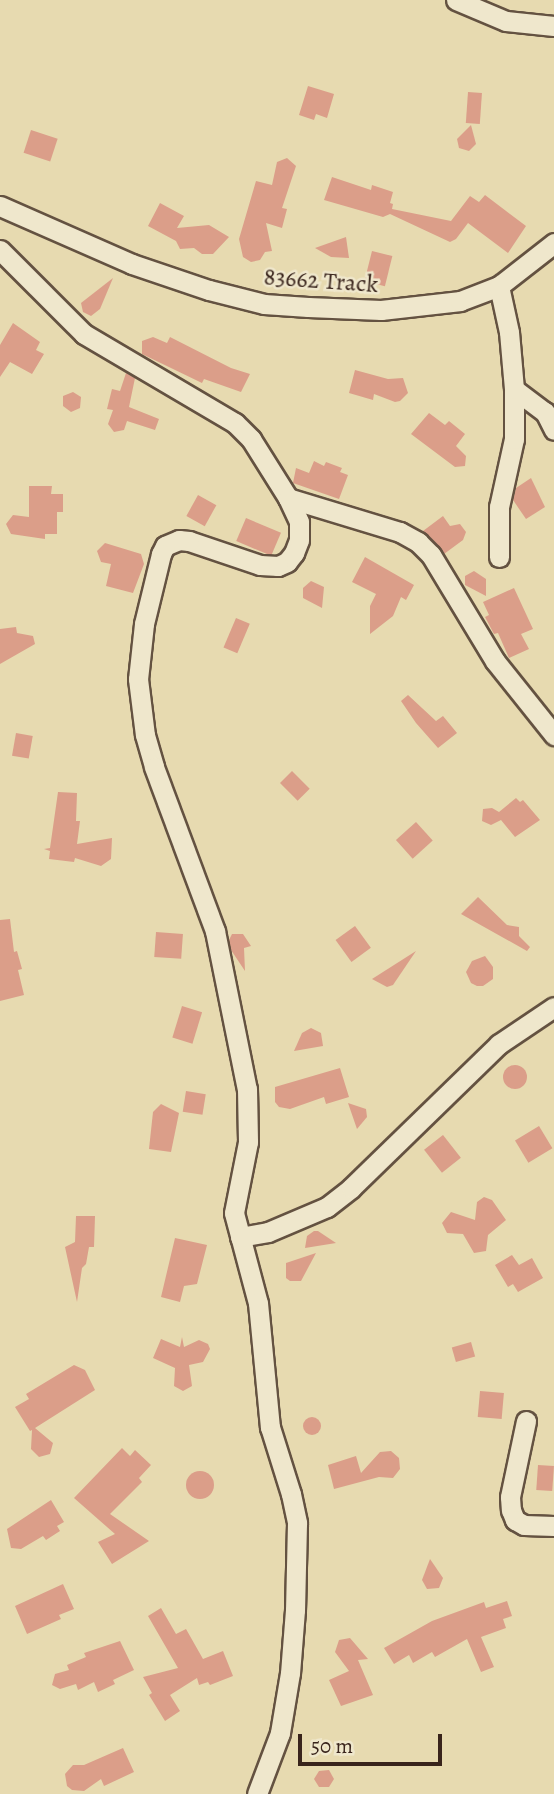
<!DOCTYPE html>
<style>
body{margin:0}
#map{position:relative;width:554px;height:1794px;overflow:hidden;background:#e7dab0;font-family:Alegreya,serif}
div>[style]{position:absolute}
.building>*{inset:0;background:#db9e89;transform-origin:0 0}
.round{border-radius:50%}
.roads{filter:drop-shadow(2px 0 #645241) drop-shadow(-2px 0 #645241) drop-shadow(0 2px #645241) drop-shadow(0 -2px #645241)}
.minor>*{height:19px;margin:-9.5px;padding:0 9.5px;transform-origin:9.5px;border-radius:9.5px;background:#efe7cc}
span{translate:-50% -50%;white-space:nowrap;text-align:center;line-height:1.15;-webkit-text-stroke:5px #efe7cc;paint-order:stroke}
.street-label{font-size:24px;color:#39241c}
.scale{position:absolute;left:298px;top:1734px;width:144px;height:32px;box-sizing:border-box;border:4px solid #39241c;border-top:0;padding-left:9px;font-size:21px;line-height:24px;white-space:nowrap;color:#39241c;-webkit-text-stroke:5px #efe7cc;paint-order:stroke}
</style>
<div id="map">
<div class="building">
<i style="clip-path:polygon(308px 86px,334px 94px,327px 118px,316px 114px,314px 120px,299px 115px)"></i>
<i style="left:468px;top:92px;width:14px;height:31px;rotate:4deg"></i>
<i style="clip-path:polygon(471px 125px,476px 144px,469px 151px,459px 148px,457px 139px)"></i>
<i style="left:31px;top:130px;width:28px;height:24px;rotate:18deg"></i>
<i style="clip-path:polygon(287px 158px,296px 166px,282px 208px,287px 209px,282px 228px,266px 223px,272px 251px,265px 252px,260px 260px,251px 262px,243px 257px,239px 239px,256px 181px,272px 185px,277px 162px)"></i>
<i style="clip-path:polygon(332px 177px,371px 190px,372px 185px,393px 192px,390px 203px,393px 204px,392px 209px,451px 221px,470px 196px,479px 202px,485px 195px,526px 226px,508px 253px,468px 223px,456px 239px,450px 242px,390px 214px,383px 217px,324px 200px)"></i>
<i style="clip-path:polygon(160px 203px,184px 216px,177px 228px,209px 225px,229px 237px,213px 254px,202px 254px,194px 248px,180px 249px,176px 241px,148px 226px)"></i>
<i style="clip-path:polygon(346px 237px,349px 258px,331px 257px,315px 248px)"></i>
<i style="left:372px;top:251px;width:21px;height:31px;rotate:14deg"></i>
<i style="clip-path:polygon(113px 278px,100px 309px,91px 316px,83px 312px,81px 303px)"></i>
<i style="clip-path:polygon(13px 323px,40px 342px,36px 350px,44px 354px,32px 374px,10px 362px,0 377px,0 345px)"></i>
<i style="clip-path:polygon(153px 337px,167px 343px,170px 337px,231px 368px,250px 374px,241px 392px,204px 379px,202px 383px,142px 354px,142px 341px)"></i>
<i style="clip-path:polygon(355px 370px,388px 379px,403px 378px,408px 393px,400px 401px,395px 402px,374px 394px,373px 400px,349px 393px)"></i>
<i style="clip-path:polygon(126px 373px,135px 378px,129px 407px,159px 419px,155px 430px,127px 421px,124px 430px,114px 432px,108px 424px,113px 410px,107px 409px,112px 389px,120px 391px)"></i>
<i style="clip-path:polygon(73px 392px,81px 397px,80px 408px,71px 412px,63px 406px,63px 396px)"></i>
<i style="clip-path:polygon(429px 413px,445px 425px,449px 421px,465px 434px,456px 446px,466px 456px,465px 466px,455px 467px,411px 434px)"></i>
<i style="clip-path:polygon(314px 461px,324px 466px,326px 462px,342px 468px,340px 472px,348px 475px,339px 499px,293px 483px,296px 468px,309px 473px)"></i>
<i style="clip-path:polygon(531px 478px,545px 507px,526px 519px,513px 500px,516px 488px)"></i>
<i style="clip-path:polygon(29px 486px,52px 486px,51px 494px,63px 494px,63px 512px,57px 512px,57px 534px,45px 534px,45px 539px,11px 534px,6px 524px,13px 515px,29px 517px)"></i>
<i style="left:198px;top:495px;width:21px;height:24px;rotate:29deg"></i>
<i style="clip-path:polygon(443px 516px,450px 526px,460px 524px,466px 532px,463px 540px,444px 554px,423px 531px)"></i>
<i style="left:246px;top:518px;width:38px;height:25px;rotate:23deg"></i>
<i style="clip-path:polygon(105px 543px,141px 554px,144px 564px,133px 593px,106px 586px,111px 564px,101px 562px,97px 551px)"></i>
<i style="clip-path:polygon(365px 557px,414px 585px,406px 600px,401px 597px,393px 616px,370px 634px,370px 606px,376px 594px,352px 582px)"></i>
<i style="clip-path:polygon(474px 571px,486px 579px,486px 596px,465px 585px,465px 576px)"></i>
<i style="clip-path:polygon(311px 581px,324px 587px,322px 608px,303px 598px,303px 588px)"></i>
<i style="clip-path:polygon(514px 588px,533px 629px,521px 634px,529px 649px,509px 658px,498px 633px,494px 634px,485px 617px,489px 615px,483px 602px)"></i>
<i style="left:236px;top:618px;width:15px;height:32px;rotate:23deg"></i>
<i style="clip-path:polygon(16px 627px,17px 633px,33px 636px,35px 644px,0 664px,0 629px)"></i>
<i style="clip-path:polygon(408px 695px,436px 721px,443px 716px,457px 733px,438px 748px,416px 723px,401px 701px)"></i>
<i style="left:16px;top:733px;width:17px;height:23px;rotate:10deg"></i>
<i style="left:292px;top:771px;width:25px;height:17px;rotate:45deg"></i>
<i style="clip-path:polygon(58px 792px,77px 793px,76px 821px,80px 821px,77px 844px,112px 838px,111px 859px,101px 866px,75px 858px,74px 862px,49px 859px,50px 851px,44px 849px,50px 848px)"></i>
<i style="clip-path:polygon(516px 798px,520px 802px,523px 800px,540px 820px,515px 837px,501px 820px,491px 825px,482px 821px,483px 809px,492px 808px,499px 812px)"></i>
<i style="left:416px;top:822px;width:25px;height:27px;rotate:48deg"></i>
<i style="clip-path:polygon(478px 897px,507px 925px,519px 927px,519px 936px,530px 947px,527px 951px,461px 914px)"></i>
<i style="clip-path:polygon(10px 919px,14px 952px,17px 951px,22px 969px,18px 970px,24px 995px,0 1001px,0 920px)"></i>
<i style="left:355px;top:926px;width:27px;height:24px;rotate:54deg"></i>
<i style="left:156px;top:932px;width:27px;height:25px;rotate:4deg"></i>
<i style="clip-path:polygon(232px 934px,243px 934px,251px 946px,244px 948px,245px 971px,231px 950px,229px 940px)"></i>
<i style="clip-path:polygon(416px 951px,393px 985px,387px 987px,372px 979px)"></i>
<i style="clip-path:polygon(485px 956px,493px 967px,493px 979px,483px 986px,477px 986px,471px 983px,466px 972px,472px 961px)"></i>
<i style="left:182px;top:1006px;width:21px;height:33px;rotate:17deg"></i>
<i style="clip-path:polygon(311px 1028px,321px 1033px,323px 1046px,294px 1051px,302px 1033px)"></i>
<i class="round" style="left:503px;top:1065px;width:24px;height:24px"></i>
<i style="clip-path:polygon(340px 1068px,349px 1097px,326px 1104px,324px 1097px,290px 1109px,279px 1107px,275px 1102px,275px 1087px)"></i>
<i style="left:186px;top:1091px;width:20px;height:21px;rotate:9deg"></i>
<i style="clip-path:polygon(348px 1103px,366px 1109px,367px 1117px,357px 1129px)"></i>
<i style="clip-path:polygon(161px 1104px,179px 1113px,171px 1152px,149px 1149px,153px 1112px)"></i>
<i style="left:539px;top:1126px;width:26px;height:28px;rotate:59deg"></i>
<i style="left:443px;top:1135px;width:29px;height:24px;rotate:52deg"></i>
<i style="clip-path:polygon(484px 1197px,492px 1200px,506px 1220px,488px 1235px,486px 1251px,474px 1253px,463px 1234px,447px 1233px,442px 1223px,451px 1212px,475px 1220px,477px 1202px)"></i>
<i style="clip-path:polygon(76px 1216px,95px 1216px,94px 1247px,89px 1247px,86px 1264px,82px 1268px,77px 1302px,65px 1247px,75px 1242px)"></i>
<i style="clip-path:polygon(314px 1231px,318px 1231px,336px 1243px,305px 1248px,307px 1236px)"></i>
<i style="clip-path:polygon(175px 1238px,207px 1245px,197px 1284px,184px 1286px,180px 1302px,161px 1297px)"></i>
<i style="clip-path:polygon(316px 1253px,301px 1281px,290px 1281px,286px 1278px,286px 1263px)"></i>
<i style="clip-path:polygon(512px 1255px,519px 1265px,532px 1258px,543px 1278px,518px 1292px,513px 1284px,508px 1287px,495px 1265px)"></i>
<i style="clip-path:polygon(182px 1337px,184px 1347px,199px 1340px,208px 1344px,210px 1349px,203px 1362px,189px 1365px,192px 1386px,183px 1391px,174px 1386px,175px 1368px,153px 1358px,161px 1339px,180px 1347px)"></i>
<i style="left:471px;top:1342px;width:15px;height:20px;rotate:74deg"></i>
<i style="clip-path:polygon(74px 1365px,85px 1370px,95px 1390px,35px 1428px,53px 1443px,50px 1454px,39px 1457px,31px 1449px,32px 1430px,30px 1431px,15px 1407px,29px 1399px,26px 1394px)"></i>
<i style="left:480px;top:1391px;width:24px;height:26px;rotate:5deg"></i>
<i class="round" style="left:303px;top:1417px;width:18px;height:18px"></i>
<i style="clip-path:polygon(122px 1448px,130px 1456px,135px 1450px,151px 1465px,139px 1478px,142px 1482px,110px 1514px,149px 1541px,112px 1564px,98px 1542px,115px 1534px,74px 1498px)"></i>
<i style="clip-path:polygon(391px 1451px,399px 1458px,400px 1469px,393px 1478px,379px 1477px,334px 1489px,328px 1465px,356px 1456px,361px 1473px,380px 1452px)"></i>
<i style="left:538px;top:1465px;width:16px;height:25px;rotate:4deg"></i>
<i class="round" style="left:186px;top:1471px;width:28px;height:28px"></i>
<i style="clip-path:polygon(51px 1500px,64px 1522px,57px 1526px,60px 1531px,46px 1540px,43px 1536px,21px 1549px,11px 1548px,7px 1529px)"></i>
<i style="clip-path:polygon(430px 1559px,443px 1578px,439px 1588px,427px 1589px,422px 1580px)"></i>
<i style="clip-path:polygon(63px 1584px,74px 1609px,59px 1615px,61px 1619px,27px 1634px,15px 1606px)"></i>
<i style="clip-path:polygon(507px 1601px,512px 1616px,503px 1619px,506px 1628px,481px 1637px,494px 1667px,481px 1672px,467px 1639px,435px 1657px,432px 1652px,413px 1663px,409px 1655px,394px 1664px,384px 1648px,432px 1621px,484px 1602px,486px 1608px)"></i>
<i style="clip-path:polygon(161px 1608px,176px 1634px,186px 1629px,203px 1659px,223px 1651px,233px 1676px,210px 1685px,208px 1682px,199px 1685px,197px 1678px,170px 1695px,180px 1711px,165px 1721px,149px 1695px,152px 1693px,143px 1677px,178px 1668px,148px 1616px)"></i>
<i style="clip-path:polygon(350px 1638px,368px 1659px,358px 1660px,373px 1695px,341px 1706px,329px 1680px,349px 1671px,335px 1652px,339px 1640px)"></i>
<i style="clip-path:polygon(120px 1641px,134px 1670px,113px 1680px,115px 1684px,98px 1692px,94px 1682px,78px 1690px,76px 1684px,60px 1689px,52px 1685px,55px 1674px,69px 1670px,67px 1665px,86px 1657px,84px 1653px)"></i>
<i style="clip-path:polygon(123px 1748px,134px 1772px,104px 1786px,101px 1779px,84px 1791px,72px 1790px,67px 1786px,65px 1774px,73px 1765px,84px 1765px)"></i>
<i style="clip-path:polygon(329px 1770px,334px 1779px,329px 1787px,319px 1787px,314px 1779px,319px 1771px)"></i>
</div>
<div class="roads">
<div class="minor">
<i style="left:456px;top:0;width:54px;rotate:22.8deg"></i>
<i style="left:506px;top:21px;width:48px;rotate:5.9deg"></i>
<i style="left:0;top:206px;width:144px;rotate:23.7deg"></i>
<i style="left:132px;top:264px;width:81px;rotate:18.7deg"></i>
<i style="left:209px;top:290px;width:57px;rotate:14.3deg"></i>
<i style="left:264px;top:304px;width:44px;rotate:3.9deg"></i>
<i style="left:308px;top:307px;width:73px;rotate:2.4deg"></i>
<i style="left:381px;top:310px;width:80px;rotate:-6.5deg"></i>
<i style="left:460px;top:301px;width:42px;rotate:-21deg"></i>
<i style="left:499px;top:286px;width:70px;rotate:-38deg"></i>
<i style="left:0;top:250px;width:119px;rotate:45deg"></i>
<i style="left:84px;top:334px;width:175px;rotate:30.5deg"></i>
<i style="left:235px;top:423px;width:23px;rotate:45deg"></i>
<i style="left:251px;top:439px;width:70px;rotate:57.9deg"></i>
<i style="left:288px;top:498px;width:26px;rotate:65deg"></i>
<i style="left:299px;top:522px;width:18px;rotate:90deg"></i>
<i style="left:299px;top:540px;width:14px;rotate:111deg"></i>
<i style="left:294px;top:553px;width:11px;rotate:128deg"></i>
<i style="left:287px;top:562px;width:10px;rotate:156deg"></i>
<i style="left:278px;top:566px;width:18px;rotate:-177deg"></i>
<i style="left:260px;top:565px;width:75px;rotate:-161.3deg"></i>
<i style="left:189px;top:541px;width:10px;rotate:-174deg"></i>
<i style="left:179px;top:540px;width:15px;rotate:157deg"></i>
<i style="left:165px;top:546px;width:9px;rotate:117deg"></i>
<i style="left:161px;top:554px;width:72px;rotate:103.7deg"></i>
<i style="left:144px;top:624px;width:55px;rotate:96.2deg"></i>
<i style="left:138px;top:679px;width:56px;rotate:82.9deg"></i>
<i style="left:145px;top:735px;width:33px;rotate:74deg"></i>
<i style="left:154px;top:767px;width:175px;rotate:69.6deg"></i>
<i style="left:215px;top:931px;width:161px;rotate:78.6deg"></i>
<i style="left:247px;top:1089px;width:53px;rotate:88.9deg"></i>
<i style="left:248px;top:1142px;width:72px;rotate:101.2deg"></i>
<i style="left:234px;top:1213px;width:93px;rotate:75.1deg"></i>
<i style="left:258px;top:1303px;width:125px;rotate:84.5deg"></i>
<i style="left:270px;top:1427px;width:70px;rotate:72.6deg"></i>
<i style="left:291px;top:1494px;width:30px;rotate:78deg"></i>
<i style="left:297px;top:1523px;width:87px;rotate:91.3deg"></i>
<i style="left:295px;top:1610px;width:63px;rotate:94.5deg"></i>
<i style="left:290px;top:1673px;width:61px;rotate:99.5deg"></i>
<i style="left:280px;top:1733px;width:65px;rotate:110.7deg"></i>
<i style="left:514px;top:389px;width:39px;rotate:37deg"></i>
<i style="left:545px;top:412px;width:20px;rotate:63deg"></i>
<i style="left:288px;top:498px;width:117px;rotate:16.9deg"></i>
<i style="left:400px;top:532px;width:21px;rotate:29deg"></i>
<i style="left:418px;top:542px;width:18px;rotate:45deg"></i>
<i style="left:431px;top:555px;width:124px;rotate:58.9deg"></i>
<i style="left:495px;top:661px;width:95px;rotate:51.4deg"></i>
<i style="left:499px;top:557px;width:50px;rotate:-90deg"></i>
<i style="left:499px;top:507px;width:70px;rotate:-77.6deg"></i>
<i style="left:514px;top:439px;width:50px;rotate:-90deg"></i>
<i style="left:514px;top:389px;width:57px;rotate:-95deg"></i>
<i style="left:509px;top:332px;width:47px;rotate:-102.3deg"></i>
<i style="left:240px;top:1237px;width:28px;rotate:-10deg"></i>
<i style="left:268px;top:1232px;width:64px;rotate:-23deg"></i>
<i style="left:327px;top:1207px;width:31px;rotate:-38deg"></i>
<i style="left:351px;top:1188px;width:206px;rotate:-44.2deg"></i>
<i style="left:499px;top:1044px;width:66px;rotate:-33.9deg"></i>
<i style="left:526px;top:1421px;width:78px;rotate:101.9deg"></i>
<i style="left:510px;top:1497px;width:13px;rotate:86deg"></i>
<i style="left:511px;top:1510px;width:11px;rotate:68deg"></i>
<i style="left:515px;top:1520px;width:10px;rotate:29deg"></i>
<i style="left:524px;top:1525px;width:30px;rotate:2deg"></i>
</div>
</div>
<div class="street-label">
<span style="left:321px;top:281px;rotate:4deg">83662 Track</span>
</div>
<div class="scale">50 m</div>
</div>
